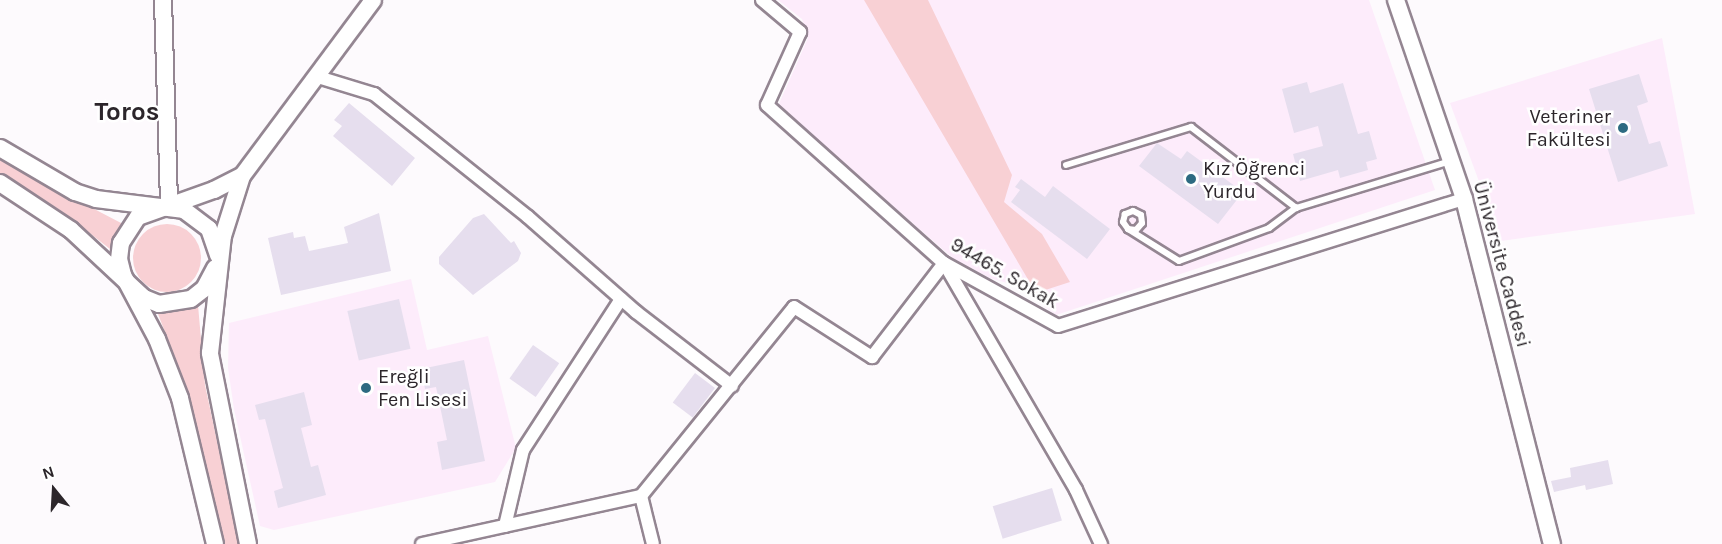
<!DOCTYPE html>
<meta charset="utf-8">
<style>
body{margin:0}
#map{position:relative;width:1722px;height:544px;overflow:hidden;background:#fdfafd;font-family:Karla,sans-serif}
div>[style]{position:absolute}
.built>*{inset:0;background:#fdecfb}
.green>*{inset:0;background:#f8d0d4}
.round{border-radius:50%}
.building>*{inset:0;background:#e6deee;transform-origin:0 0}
.roads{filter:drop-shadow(2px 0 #948692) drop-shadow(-2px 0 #948692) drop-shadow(0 2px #948692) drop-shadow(0 -2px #948692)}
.lane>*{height:6px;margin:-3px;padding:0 3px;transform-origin:3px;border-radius:3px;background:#fff}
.street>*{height:12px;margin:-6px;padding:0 6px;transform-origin:6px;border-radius:6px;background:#fff}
.secondary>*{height:16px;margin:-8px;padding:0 8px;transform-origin:8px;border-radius:8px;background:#fff}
.dots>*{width:16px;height:16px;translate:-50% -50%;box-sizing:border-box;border:3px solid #fff;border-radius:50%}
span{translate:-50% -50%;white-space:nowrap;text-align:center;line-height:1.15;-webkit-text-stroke:5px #fff;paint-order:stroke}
.poi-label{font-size:20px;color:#2c262b}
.right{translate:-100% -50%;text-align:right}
.left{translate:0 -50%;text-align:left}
.street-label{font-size:20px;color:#2c262b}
.district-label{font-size:26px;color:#2c262b;font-weight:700}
.north{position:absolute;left:24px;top:460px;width:60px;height:60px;-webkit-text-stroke:4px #fff;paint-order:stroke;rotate:342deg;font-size:16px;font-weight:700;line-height:24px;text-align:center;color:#2c262b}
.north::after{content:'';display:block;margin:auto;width:21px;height:27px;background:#2c262b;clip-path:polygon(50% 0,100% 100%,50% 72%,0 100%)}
</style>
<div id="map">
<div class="built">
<i style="clip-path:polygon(778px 0,1369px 0,1435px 190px,1056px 315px,1014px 285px,990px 278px,955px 260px,778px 106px,808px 38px,802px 19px)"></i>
<i style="clip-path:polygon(1662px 38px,1695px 214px,1501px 241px,1450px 103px)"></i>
<i style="clip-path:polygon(411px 279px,427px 350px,488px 336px,516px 448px,495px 482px,274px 530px,260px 526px,234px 409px,228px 368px,229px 323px)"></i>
</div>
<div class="green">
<i style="clip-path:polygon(864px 0,928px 0,1012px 175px,1004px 202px,1042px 234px,1070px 282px,1036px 293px)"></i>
<i style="clip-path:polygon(0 160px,123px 224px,110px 249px,60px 210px,0 173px)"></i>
<i class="round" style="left:133px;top:224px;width:68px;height:68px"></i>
<i style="clip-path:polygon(198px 305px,205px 385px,239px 544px,223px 544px,187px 389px,158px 314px)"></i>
</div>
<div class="building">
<i style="clip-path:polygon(1639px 74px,1648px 102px,1637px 106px,1649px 144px,1660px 141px,1668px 166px,1618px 182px,1589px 89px)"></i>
<i style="clip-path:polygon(1307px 82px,1310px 93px,1343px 83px,1358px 134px,1369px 131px,1377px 159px,1366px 162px,1368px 170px,1340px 178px,1338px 170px,1300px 181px,1293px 154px,1323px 146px,1318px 126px,1294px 133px,1282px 89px)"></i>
<i style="clip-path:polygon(349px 103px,415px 158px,392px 186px,333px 136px,342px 126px,334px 120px)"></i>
<i style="clip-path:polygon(1157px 143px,1181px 159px,1187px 151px,1243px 192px,1218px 224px,1139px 166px)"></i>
<i style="clip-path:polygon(1021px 179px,1045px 197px,1053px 186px,1110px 229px,1087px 259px,1011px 202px,1020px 190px,1015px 187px)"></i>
<i style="clip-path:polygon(379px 213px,391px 271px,281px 295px,268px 238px,293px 232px,294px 238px,305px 236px,309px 251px,348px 243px,344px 227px)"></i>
<i style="clip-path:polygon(484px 214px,511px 243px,514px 241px,521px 253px,518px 261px,473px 295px,439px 264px,439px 257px,473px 218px)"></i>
<i style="left:399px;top:299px;width:51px;height:53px;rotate:77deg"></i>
<i style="left:533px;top:345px;width:32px;height:41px;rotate:35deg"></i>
<i style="clip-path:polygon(464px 360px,485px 461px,442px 470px,437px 442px,447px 440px,436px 387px,425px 389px,421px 369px)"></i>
<i style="left:695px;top:373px;width:25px;height:37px;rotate:37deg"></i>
<i style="clip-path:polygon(304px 392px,312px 425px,301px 428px,311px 467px,318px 465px,326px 495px,278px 508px,274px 491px,283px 488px,265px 419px,259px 420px,255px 405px)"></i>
<i style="clip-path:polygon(1608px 460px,1613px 484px,1586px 490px,1585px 485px,1554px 492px,1551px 481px,1571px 477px,1570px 468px)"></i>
<i style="left:1052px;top:488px;width:34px;height:62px;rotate:73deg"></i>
</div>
<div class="roads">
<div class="lane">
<i style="left:1066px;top:165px;width:131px;rotate:-16.9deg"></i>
<i style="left:1191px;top:127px;width:133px;rotate:37.6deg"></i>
<i style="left:1296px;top:208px;width:162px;rotate:-16.9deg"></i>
<i style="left:1128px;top:229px;width:8px;rotate:7deg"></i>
<i style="left:1136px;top:230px;width:9px;rotate:-49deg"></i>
<i style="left:1142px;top:223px;width:8px;rotate:-97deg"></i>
<i style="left:1141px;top:215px;width:9px;rotate:-153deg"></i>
<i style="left:1133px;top:211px;width:9px;rotate:159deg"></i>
<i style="left:1125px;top:214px;width:8px;rotate:104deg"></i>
<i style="left:1123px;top:222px;width:9px;rotate:54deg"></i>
<i style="left:1128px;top:229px;width:60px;rotate:32.1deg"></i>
<i style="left:1179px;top:261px;width:96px;rotate:-20.1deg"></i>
<i style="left:1269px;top:228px;width:34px;rotate:-37deg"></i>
</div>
<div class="street">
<i style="left:762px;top:0;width:50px;rotate:40.1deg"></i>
<i style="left:800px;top:32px;width:80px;rotate:114.3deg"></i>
<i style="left:767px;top:105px;width:237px;rotate:41.8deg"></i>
<i style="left:944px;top:263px;width:130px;rotate:28.9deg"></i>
<i style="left:1058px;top:326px;width:425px;rotate:-17.4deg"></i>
<i style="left:318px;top:77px;width:59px;rotate:16.9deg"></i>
<i style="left:374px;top:94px;width:197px;rotate:38.6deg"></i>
<i style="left:528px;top:217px;width:144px;rotate:41.3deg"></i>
<i style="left:636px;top:312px;width:121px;rotate:37.6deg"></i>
<i style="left:641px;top:496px;width:49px;rotate:76deg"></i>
<i style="left:505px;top:526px;width:78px;rotate:-76.7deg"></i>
<i style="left:523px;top:450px;width:180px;rotate:-57deg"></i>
<i style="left:422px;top:544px;width:224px;rotate:-12.4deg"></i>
<i style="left:641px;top:496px;width:243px;rotate:-51deg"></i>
<i style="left:794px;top:307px;width:93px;rotate:32.7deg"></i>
<i style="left:872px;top:357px;width:118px;rotate:-52.5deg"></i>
<i style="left:944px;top:263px;width:263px;rotate:59.8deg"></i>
<i style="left:1076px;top:490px;width:60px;rotate:65.2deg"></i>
</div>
<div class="secondary">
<i style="left:163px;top:0;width:207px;rotate:88.3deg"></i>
<i style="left:1396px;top:0;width:210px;rotate:71.1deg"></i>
<i style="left:1464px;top:199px;width:356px;rotate:75.7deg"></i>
<i style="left:0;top:148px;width:87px;rotate:30.4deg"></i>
<i style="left:75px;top:192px;width:22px;rotate:18deg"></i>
<i style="left:96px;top:199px;width:89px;rotate:7.1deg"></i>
<i style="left:184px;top:210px;width:31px;rotate:37deg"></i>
<i style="left:209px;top:229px;width:28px;rotate:71deg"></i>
<i style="left:0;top:183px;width:85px;rotate:33.5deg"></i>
<i style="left:71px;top:230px;width:100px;rotate:43deg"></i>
<i style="left:144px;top:298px;width:16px;rotate:22deg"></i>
<i style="left:159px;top:304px;width:32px;rotate:-9deg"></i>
<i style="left:191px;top:299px;width:16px;rotate:-38deg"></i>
<i style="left:204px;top:289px;width:24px;rotate:-62deg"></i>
<i style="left:215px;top:544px;width:150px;rotate:-103.5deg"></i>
<i style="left:180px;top:398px;width:63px;rotate:-111.3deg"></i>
<i style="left:157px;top:339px;width:72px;rotate:-118deg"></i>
<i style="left:123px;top:275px;width:16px;rotate:-104deg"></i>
<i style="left:119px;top:259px;width:16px;rotate:-83deg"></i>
<i style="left:121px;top:243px;width:31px;rotate:-57deg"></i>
<i style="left:138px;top:217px;width:81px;rotate:-19.6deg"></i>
<i style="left:214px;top:190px;width:31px;rotate:-27deg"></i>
<i style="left:248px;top:544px;width:195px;rotate:-101.3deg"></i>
<i style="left:210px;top:353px;width:118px;rotate:-83.7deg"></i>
<i style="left:223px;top:236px;width:63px;rotate:-72.4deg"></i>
<i style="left:242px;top:176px;width:219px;rotate:-53.3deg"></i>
</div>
</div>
<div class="dots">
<i style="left:1623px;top:128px;background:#2d6b81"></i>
<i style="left:1191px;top:179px;background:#2d6b81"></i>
<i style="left:366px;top:388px;background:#2d6b81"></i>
</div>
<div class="poi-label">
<span class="right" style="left:1611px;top:128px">Veteriner<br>Fakültesi</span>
<span class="left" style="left:1203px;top:180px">Kız Öğrenci<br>Yurdu</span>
<span class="left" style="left:378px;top:388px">Ereğli<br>Fen Lisesi</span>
</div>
<div class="street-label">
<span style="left:1502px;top:264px;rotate:75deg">Üniversite Caddesi</span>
<span style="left:1005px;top:273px;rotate:30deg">94465. Sokak</span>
</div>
<div class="district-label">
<span style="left:127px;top:112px">Toros</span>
</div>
<div class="north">N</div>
</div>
